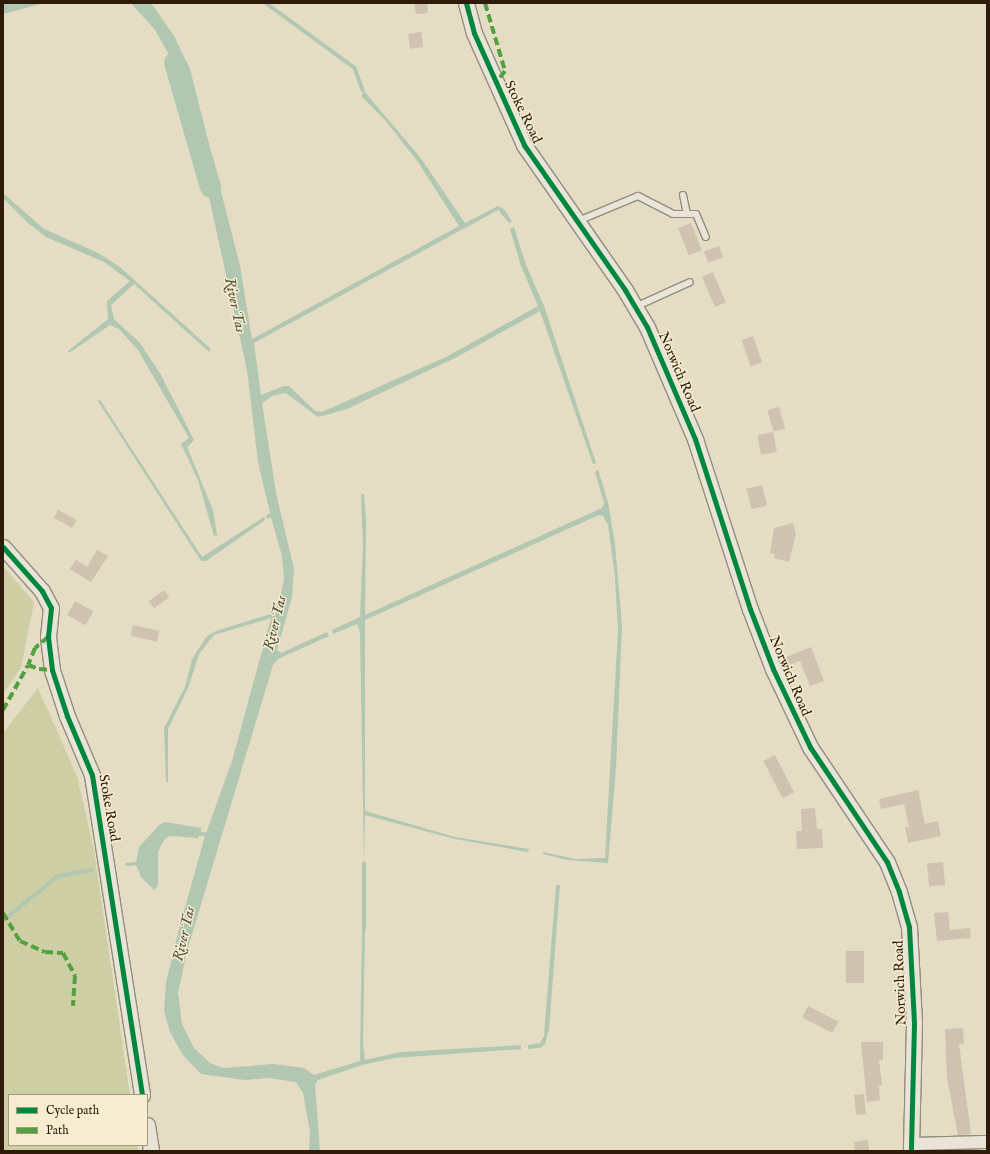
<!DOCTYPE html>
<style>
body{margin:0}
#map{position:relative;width:990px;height:1154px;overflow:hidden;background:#e4dcc3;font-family:"IM FELL English",serif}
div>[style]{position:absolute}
.green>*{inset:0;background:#cecea5}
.water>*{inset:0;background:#b1c7b2}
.stream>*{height:3.5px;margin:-1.75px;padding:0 1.75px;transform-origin:1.75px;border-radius:1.75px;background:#b1c7b2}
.river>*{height:21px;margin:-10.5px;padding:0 10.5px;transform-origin:10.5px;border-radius:10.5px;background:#b1c7b2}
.building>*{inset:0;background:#d0c2b0;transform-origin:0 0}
.roads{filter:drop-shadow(1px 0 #948c7c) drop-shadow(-1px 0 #948c7c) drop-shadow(0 1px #948c7c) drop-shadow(0 -1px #948c7c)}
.service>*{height:6px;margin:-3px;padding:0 3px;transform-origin:3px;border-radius:3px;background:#e9e4d8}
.minor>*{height:12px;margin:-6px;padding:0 6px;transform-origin:6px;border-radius:6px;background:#e9e4d8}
.tertiary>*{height:15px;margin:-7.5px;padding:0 7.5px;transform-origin:7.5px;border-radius:7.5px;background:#e9e4d8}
.quiet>*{height:4px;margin-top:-2px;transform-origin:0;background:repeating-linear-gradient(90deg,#52a13e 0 8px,transparent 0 12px)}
.cycleway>*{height:5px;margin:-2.5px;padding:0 2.5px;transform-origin:2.5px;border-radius:2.5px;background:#00873e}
span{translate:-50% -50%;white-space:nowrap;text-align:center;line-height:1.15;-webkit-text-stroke:3px #f6edd0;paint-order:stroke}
.street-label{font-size:14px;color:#2f1b09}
.water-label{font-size:15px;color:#555442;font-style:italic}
.frame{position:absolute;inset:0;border:4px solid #2f1b09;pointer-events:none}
.legend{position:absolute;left:8px;top:1094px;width:140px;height:52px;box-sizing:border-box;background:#f6edd0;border:1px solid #a69980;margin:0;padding:5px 7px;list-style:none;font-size:12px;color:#2f1b09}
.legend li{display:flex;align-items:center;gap:8px;height:20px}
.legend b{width:20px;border:1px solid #a69980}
</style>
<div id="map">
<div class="green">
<i style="clip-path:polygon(3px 566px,34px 602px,21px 668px,3px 693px)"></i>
<i style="clip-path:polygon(38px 688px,77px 776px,94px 850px,130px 1095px,9px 1095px,9px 1145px,137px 1145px,138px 1151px,3px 1151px,3px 733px)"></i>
</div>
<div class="water">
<i style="clip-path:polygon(3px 3px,44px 3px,3px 14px)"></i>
<i style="clip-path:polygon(131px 3px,150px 3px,154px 7px,174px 36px,190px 69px,240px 266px,252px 339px,459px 226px,418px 162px,385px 120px,362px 97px,363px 90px,420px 157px,465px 223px,498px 206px,505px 210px,512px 222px,509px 223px,498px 210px,254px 343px,261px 395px,284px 386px,289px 386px,315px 411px,322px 412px,446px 357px,538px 306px,521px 266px,510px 229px,514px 227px,526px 265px,544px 306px,596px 463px,593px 464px,540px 311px,455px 358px,347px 409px,318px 417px,286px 393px,272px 396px,262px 403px,276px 493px,294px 569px,292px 597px,277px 650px,281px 653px,327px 632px,329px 636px,278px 659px,273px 665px,187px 951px,178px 993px,182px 1024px,194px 1048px,210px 1063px,223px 1068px,274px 1064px,304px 1068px,314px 1075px,360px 1061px,362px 929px,365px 929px,363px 1044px,365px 1060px,401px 1052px,521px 1045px,521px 1049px,394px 1058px,362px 1065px,318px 1080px,315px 1085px,320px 1151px,309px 1151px,310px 1132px,303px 1093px,296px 1082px,268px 1078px,245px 1080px,201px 1074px,183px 1055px,170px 1032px,164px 1011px,166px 983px,178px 933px,204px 839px,232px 761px,271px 618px,214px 635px,199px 654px,188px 688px,168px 729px,168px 782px,166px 782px,164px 728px,185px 687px,192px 659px,207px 636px,216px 631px,274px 613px,281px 594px,284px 579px,282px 556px,271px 517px,267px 519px,266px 516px,270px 513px,258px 462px,247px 370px,196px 138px,172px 60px,155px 30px)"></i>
<i style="clip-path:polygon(3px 193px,44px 229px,98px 253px,120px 267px,211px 349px,209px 352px,134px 284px,111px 305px,114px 319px,140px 343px,161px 375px,194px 440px,187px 447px,213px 510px,217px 535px,214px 536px,198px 480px,181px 444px,189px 438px,138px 350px,119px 329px,110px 325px,69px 353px,68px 351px,108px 319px,107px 301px,130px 281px,104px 262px,46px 237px,28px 223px,3px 198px)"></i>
<i style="clip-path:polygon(100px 400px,202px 557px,264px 517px,265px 520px,206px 561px,201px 561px,98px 401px)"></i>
<i style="clip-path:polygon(598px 470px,608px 502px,615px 544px,622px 626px,616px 768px,608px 863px,567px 860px,543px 854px,543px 852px,576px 859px,605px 858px,618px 630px,615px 577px,608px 525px,603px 516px,599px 515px,365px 620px,365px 811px,455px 837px,529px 849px,528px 852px,455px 839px,365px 815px,364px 864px,360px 632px,357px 624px,333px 634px,332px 630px,360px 617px,363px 546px,361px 494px,364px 494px,366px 521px,365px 615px,602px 508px,604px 503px,595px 472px)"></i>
<i style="clip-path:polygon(165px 822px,201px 828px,201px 832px,198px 838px,169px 836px,164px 840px,158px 852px,158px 886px,154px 890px,141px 877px,136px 865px,126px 866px,125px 863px,136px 862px,139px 847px,159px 825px)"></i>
<i style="clip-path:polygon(556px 885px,560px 885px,549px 1029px,545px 1044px,540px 1048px,528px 1049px,528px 1045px,540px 1043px,544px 1036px)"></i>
</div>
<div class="stream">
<i style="left:266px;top:3px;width:110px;rotate:36.1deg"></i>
<i style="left:355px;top:68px;width:23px;rotate:70deg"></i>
<i style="left:195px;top:833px;width:14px;rotate:8deg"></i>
<i style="left:3px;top:921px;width:71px;rotate:-39.3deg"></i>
<i style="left:58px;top:876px;width:35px;rotate:-10deg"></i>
<i style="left:364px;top:929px;width:65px;rotate:-90deg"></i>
</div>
<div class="river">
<i style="left:174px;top:62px;width:130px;rotate:73.9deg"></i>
</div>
<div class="building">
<i style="clip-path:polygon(414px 3px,427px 3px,428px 13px,416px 14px)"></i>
<i style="left:421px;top:32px;width:15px;height:13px;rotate:82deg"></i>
<i style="left:691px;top:223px;width:29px;height:14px;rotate:68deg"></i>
<i style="left:719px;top:246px;width:12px;height:16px;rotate:70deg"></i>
<i style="left:713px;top:272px;width:33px;height:12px;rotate:67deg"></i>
<i style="left:753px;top:336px;width:28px;height:12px;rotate:71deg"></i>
<i style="left:779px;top:407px;width:22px;height:12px;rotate:74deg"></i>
<i style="left:773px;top:432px;width:20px;height:16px;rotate:79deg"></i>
<i style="left:762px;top:485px;width:21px;height:16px;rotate:76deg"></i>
<i style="left:58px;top:510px;width:21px;height:9px;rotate:28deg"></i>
<i style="clip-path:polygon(793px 523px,796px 534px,789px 562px,774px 558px,775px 554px,770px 553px,774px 528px)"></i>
<i style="clip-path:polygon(97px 550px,108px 556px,91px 582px,70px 569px,76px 560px,87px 567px)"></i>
<i style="left:164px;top:590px;width:9px;height:19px;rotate:54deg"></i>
<i style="left:75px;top:601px;width:21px;height:16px;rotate:29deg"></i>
<i style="left:133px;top:625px;width:27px;height:11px;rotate:13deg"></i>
<i style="clip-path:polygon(811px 647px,824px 681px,810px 686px,800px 661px,789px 665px,786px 657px)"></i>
<i style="left:775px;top:755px;width:42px;height:13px;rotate:63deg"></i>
<i style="clip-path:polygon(918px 790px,925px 824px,938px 821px,941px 836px,908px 843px,905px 827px,909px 827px,904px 804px,881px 809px,879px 799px)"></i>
<i style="clip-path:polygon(815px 808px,817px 829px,822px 829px,823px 848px,797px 849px,796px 831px,802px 831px,801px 809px)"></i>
<i style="left:943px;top:862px;width:23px;height:16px;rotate:85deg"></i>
<i style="clip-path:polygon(948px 912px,950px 930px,970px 928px,971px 938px,937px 941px,934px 913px)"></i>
<i style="left:846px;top:951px;width:18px;height:32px"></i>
<i style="left:808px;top:1006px;width:34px;height:13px;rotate:27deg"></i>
<i style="clip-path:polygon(963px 1028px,964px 1044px,959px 1044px,971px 1134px,958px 1135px,947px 1078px,945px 1029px)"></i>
<i style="clip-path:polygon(861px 1042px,883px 1042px,883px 1060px,879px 1060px,882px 1085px,879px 1086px,880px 1100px,867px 1102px)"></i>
<i style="left:864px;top:1094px;width:20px;height:10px;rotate:84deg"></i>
<i style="clip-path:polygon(868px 1140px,869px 1151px,855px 1151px,854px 1142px)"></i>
</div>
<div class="roads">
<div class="service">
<i style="left:683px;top:195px;width:19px;rotate:78deg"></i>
<i style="left:578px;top:221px;width:65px;rotate:-22.6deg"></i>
<i style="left:638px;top:196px;width:39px;rotate:27deg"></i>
<i style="left:673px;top:214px;width:23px"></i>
<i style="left:696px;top:214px;width:25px;rotate:67deg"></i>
<i style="left:635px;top:307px;width:60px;rotate:-24.4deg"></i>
</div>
<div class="minor">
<i style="left:911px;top:1144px;width:76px;rotate:-1.5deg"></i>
</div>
<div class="tertiary">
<i style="left:466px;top:3px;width:31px;rotate:75deg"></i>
<i style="left:474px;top:33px;width:123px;rotate:65.9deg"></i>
<i style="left:524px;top:145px;width:177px;rotate:55.1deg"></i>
<i style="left:625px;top:290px;width:43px;rotate:59.3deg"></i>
<i style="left:647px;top:327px;width:122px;rotate:66.8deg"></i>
<i style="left:695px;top:439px;width:179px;rotate:72.1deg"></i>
<i style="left:750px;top:609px;width:64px;rotate:69deg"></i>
<i style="left:773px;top:669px;width:86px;rotate:64.6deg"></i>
<i style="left:810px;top:747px;width:138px;rotate:56.2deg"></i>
<i style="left:887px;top:862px;width:32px;rotate:68deg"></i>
<i style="left:899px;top:892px;width:36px;rotate:74deg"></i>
<i style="left:909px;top:927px;width:97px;rotate:87deg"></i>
<i style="left:914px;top:1024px;width:127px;rotate:91.4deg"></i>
<i style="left:3px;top:547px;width:59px;rotate:48.4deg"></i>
<i style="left:42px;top:591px;width:19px;rotate:62deg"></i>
<i style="left:51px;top:608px;width:29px;rotate:96deg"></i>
<i style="left:48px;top:637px;width:33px;rotate:83deg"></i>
<i style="left:52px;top:670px;width:48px;rotate:71.9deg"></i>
<i style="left:67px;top:716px;width:64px;rotate:67deg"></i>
<i style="left:92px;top:775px;width:324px;rotate:81.1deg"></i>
<i style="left:147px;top:1125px;width:26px;rotate:81deg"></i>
</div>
</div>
<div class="quiet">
<i style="left:485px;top:3px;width:71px;rotate:73.6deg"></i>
<i style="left:505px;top:71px;width:16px;rotate:128deg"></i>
<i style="left:48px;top:637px;width:17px;rotate:140deg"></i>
<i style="left:35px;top:648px;width:18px;rotate:112deg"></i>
<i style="left:28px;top:665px;width:12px;rotate:20deg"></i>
<i style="left:39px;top:669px;width:13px;rotate:4deg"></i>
<i style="left:3px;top:710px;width:51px;rotate:-60.9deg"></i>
<i style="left:3px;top:913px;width:33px;rotate:59deg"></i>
<i style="left:20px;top:941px;width:27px;rotate:24deg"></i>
<i style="left:45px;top:952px;width:18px;rotate:3deg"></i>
<i style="left:63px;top:953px;width:26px;rotate:62deg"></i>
<i style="left:75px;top:976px;width:30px;rotate:94deg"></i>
</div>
<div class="cycleway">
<i style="left:466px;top:3px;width:31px;rotate:75deg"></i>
<i style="left:474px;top:33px;width:123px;rotate:65.9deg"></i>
<i style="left:524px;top:145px;width:177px;rotate:55.1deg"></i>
<i style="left:625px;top:290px;width:43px;rotate:59.3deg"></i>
<i style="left:647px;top:327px;width:122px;rotate:66.8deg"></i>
<i style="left:695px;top:439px;width:179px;rotate:72.1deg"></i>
<i style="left:750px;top:609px;width:64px;rotate:69deg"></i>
<i style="left:773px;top:669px;width:86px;rotate:64.6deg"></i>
<i style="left:810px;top:747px;width:138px;rotate:56.2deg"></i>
<i style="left:887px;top:862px;width:32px;rotate:68deg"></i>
<i style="left:899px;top:892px;width:36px;rotate:74deg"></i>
<i style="left:909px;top:927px;width:97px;rotate:87deg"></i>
<i style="left:914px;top:1024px;width:127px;rotate:91.4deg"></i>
<i style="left:3px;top:547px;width:59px;rotate:48.4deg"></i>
<i style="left:42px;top:591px;width:19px;rotate:62deg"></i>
<i style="left:51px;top:608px;width:29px;rotate:96deg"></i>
<i style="left:48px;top:637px;width:33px;rotate:83deg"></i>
<i style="left:52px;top:670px;width:48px;rotate:71.9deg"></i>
<i style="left:67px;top:716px;width:64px;rotate:67deg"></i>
<i style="left:92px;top:775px;width:324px;rotate:81.1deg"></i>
</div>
<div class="street-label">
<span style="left:523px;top:112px;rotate:64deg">Stoke Road</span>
<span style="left:679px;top:372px;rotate:67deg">Norwich Road</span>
<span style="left:790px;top:676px;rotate:67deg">Norwich Road</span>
<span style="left:109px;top:808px;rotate:80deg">Stoke Road</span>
<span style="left:900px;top:983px;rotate:-92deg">Norwich Road</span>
</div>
<div class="water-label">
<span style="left:235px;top:305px;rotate:78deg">River Tas</span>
<span style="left:275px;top:623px;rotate:-76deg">River Tas</span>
<span style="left:184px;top:934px;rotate:-77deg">River Tas</span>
</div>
<div class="frame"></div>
<ul class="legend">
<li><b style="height:5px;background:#00873e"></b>Cycle path</li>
<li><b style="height:5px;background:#52a13e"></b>Path</li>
</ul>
</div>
